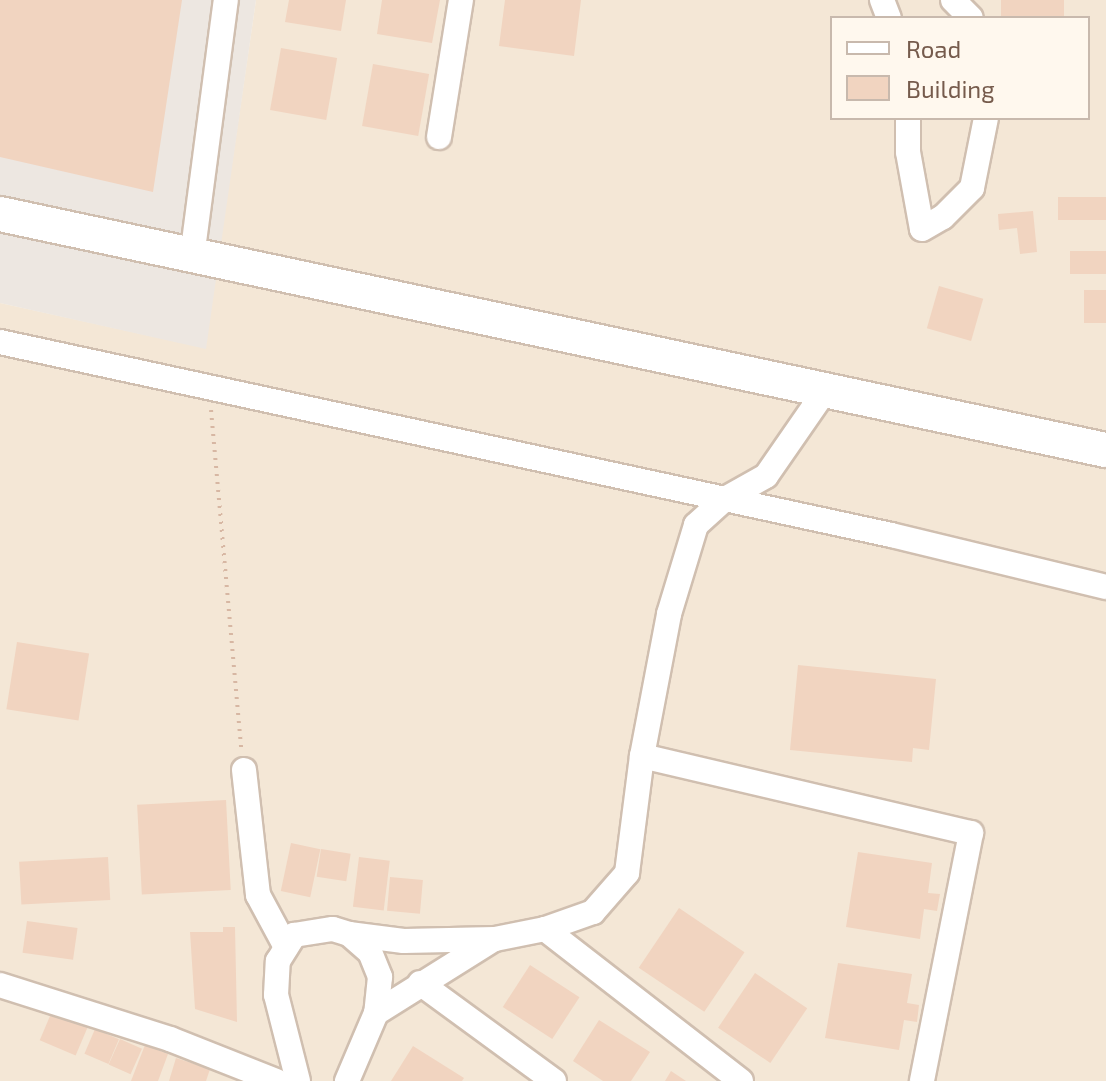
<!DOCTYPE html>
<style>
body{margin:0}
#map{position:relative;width:1106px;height:1081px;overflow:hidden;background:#fcf5e8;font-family:"Exo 2",sans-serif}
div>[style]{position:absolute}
.residential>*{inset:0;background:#f4e7d6}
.industrial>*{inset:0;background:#ede7e1}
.building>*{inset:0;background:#f1d4c0;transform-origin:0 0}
.path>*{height:4px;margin-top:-2px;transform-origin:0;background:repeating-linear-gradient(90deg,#d7b7a3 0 2px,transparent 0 8px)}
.roads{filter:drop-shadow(2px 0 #d0bfb0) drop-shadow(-2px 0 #d0bfb0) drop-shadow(0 2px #d0bfb0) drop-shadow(0 -2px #d0bfb0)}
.street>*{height:24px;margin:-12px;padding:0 12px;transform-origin:12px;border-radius:12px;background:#fff}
.secondary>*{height:34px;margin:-17px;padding:0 17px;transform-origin:17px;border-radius:17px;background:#fff}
span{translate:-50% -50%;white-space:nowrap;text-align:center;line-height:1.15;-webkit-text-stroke:6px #fff8ee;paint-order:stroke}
.legend{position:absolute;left:830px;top:16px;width:260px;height:104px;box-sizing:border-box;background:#fff8ee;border:2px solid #c8b9ad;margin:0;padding:10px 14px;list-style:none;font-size:24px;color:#765b4c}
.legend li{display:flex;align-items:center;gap:16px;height:40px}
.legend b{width:40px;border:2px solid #c8b9ad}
</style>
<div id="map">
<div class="residential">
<i style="clip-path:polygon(evenodd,256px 0,1106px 0,1106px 1081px,0 1081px,0 303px,205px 348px,256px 0,832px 18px,1088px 18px,1088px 118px,832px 118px,832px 18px)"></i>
</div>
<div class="industrial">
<i style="clip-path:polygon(0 0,256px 0,206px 349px,0 303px)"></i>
</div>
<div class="building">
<i style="clip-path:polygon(0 0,182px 0,153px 192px,0 157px)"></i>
<i style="clip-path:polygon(289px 0,346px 0,341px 31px,285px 22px)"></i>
<i style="clip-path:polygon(382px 0,440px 0,432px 43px,377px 34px)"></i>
<i style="clip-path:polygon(505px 0,581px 0,574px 56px,499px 46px)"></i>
<i style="left:1001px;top:0;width:63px;height:18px"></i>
<i style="left:281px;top:48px;width:57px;height:63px;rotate:10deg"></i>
<i style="left:373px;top:64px;width:57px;height:63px;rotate:10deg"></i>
<i style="left:1106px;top:197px;width:23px;height:48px;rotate:90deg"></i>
<i style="clip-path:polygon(1033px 211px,1037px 252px,1020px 254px,1017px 228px,999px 230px,998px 214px)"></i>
<i style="left:1106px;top:251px;width:23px;height:36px;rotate:90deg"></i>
<i style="left:939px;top:286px;width:46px;height:44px;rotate:16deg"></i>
<i style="left:1106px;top:290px;width:33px;height:22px;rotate:90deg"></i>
<i style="left:17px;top:642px;width:73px;height:68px;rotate:9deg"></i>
<i style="clip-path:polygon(798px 665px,936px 679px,929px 750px,913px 748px,912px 762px,790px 750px)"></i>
<i style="left:226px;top:800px;width:90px;height:89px;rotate:87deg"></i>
<i style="left:291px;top:843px;width:30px;height:49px;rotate:12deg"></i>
<i style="left:321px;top:849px;width:30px;height:28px;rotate:9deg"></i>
<i style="clip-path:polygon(858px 852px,932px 863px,928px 893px,940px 894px,937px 911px,924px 909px,920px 939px,846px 927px)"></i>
<i style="left:108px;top:857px;width:43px;height:89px;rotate:87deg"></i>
<i style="left:359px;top:857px;width:31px;height:50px;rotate:7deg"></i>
<i style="left:390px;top:877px;width:33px;height:34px;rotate:5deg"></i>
<i style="left:679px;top:908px;width:79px;height:72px;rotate:34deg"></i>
<i style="left:27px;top:921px;width:51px;height:32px;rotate:8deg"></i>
<i style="clip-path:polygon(223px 927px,235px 927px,237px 1022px,195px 1009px,190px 932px,223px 932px)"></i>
<i style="clip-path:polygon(838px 963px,912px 974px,907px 1003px,919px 1005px,917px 1022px,904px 1020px,899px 1050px,825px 1038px)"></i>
<i style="left:530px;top:965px;width:59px;height:50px;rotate:33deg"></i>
<i style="left:755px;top:973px;width:63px;height:66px;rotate:34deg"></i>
<i style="left:53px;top:1009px;width:39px;height:34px;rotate:23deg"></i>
<i style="clip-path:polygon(599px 1020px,650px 1052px,631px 1081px,603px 1081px,573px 1061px)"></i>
<i style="left:95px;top:1029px;width:26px;height:27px;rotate:23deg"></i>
<i style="left:120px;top:1039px;width:24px;height:28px;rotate:24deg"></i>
<i style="clip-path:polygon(145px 1045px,168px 1054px,158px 1081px,131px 1081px)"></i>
<i style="clip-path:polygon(413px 1046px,464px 1078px,462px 1081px,391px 1081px)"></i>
<i style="clip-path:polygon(176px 1058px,210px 1069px,206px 1081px,169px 1081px)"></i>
<i style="clip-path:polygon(671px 1071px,686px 1081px,665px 1081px)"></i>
</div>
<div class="path">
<i style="left:211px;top:410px;width:339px;rotate:84.9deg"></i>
</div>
<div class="roads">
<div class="street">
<i style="left:882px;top:0;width:19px;rotate:69deg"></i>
<i style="left:953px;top:0;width:25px;rotate:45deg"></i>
<i style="left:908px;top:118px;width:34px;rotate:90deg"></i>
<i style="left:908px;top:152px;width:78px;rotate:79.7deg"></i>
<i style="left:922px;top:229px;width:24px;rotate:-30deg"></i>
<i style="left:943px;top:217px;width:41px;rotate:-45deg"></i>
<i style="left:972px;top:188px;width:71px;rotate:-78.7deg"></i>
<i style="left:439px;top:137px;width:139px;rotate:-80.9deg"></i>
<i style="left:192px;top:257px;width:259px;rotate:-82.5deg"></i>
<i style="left:0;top:342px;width:912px;rotate:12.22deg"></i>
<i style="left:891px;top:535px;width:221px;rotate:13.6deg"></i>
<i style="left:642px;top:756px;width:338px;rotate:13.2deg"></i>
<i style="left:971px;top:833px;width:253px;rotate:101.2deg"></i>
<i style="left:244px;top:770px;width:126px;rotate:83.6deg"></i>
<i style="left:258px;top:895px;width:59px;rotate:61.7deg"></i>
<i style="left:545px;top:929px;width:248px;rotate:37.8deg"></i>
<i style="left:349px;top:934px;width:55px;rotate:7.3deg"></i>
<i style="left:404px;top:941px;width:91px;rotate:-1.3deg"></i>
<i style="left:495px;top:939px;width:51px;rotate:-11.3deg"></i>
<i style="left:545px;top:929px;width:51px;rotate:-19.5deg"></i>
<i style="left:593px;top:912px;width:52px;rotate:-48.9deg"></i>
<i style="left:627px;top:873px;width:118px;rotate:-82.7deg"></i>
<i style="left:642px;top:756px;width:145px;rotate:-79.2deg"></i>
<i style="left:669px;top:614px;width:93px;rotate:-73.1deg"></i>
<i style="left:696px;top:525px;width:39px;rotate:-42deg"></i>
<i style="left:725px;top:499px;width:47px;rotate:-29.3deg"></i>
<i style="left:766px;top:476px;width:107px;rotate:-55.3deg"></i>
<i style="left:420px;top:983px;width:166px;rotate:36.2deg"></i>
<i style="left:0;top:985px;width:178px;rotate:17.6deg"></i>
<i style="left:170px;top:1039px;width:114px;rotate:21.6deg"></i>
<i style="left:298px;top:1081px;width:89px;rotate:-104.3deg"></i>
<i style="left:276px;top:995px;width:34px;rotate:-87deg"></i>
<i style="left:278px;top:961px;width:31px;rotate:-58deg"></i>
<i style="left:294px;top:935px;width:39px;rotate:-9deg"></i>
<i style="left:333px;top:929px;width:17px;rotate:17deg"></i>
<i style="left:349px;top:934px;width:28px;rotate:41deg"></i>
<i style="left:370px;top:952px;width:27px;rotate:68deg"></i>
<i style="left:380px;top:977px;width:36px;rotate:96deg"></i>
<i style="left:347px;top:1081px;width:74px;rotate:-66.9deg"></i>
<i style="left:376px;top:1013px;width:136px;rotate:-32.1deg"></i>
</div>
<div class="secondary">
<i style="left:0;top:214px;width:1131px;rotate:12.05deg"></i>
</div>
</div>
<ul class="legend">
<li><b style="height:10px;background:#fff"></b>Road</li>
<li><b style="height:22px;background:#f1d4c0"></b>Building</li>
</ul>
</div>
